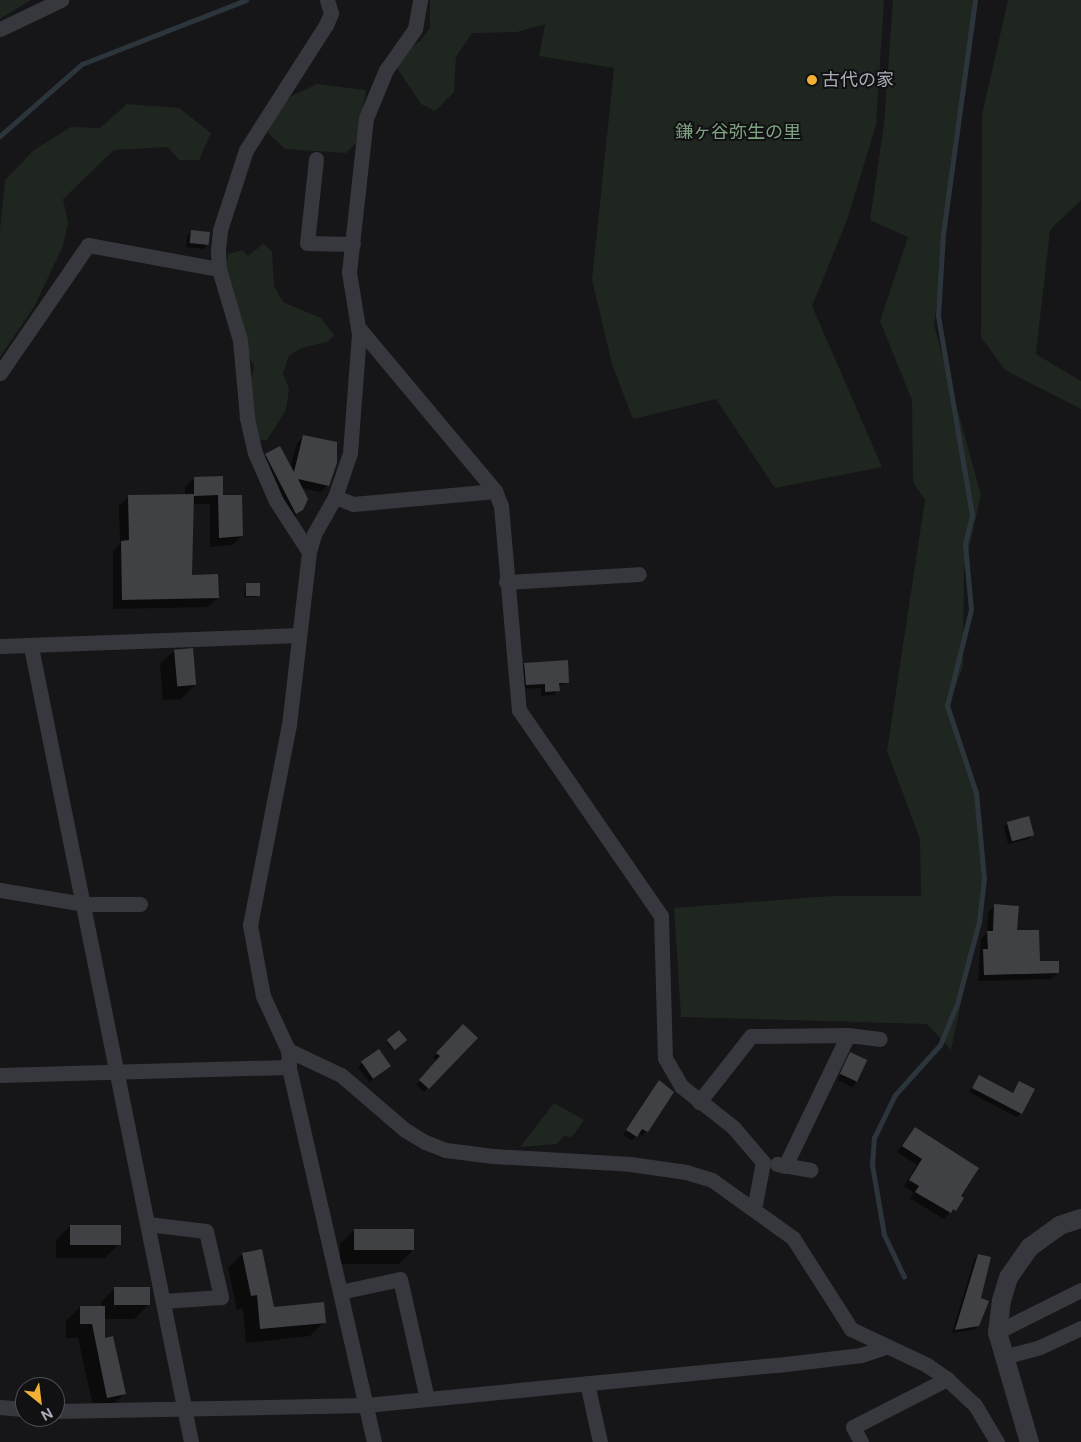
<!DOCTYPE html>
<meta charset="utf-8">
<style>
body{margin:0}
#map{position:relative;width:1081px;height:1442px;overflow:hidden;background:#161618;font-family:"Public Sans","Noto Sans JP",sans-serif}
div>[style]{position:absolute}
.green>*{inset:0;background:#1e261f}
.shadow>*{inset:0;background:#0007;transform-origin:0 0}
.stream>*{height:4.5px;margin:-2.25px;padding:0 2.25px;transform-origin:2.25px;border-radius:2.25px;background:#2c353c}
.building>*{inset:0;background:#404145;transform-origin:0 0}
.minor>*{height:15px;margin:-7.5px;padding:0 7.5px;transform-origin:7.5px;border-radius:7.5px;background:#37383d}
.tertiary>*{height:19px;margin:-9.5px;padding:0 9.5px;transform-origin:9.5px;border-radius:9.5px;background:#37383d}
.dots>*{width:14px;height:14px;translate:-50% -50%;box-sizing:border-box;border:2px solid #111113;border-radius:50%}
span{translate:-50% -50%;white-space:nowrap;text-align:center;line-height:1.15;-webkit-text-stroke:4px #111113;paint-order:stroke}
.poi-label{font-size:18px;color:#a8adb8}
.left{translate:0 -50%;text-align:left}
.park-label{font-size:18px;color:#7fa381}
.north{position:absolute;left:15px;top:1377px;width:50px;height:50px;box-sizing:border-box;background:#111113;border:1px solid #4d4f55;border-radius:50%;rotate:151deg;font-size:14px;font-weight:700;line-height:20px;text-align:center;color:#a8adb8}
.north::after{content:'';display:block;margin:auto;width:18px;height:22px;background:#f2b134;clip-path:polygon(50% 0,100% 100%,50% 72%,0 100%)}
</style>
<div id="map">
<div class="green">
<i style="clip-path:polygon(0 0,31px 0,0 19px)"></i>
<i style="clip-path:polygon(430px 0,884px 0,876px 125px,847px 220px,812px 306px,882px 467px,775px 488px,716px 399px,633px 419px,612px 364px,592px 280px,614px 68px,539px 56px,545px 24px,517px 32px,472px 33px,456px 57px,454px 92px,435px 111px,421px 104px,395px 65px,402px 54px,421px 40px,430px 28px)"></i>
<i style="clip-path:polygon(893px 0,977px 0,934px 325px,981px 495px,964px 570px,963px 666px,948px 708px,978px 794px,985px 888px,951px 1050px,927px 1024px,681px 1017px,674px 908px,831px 896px,921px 896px,920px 839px,887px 751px,925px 500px,913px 482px,912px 400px,880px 321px,908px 237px,870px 220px,884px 124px)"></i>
<i style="clip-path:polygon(1008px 0,1081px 0,1081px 200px,1050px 230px,1036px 354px,1081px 381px,1081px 409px,1005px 370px,981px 337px,982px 115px)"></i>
<i style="clip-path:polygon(317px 84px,366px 90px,356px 143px,346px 153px,285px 149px,266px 131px,290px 97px)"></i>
<i style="clip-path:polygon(127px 104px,179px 108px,211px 133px,199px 160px,179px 160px,168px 147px,114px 150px,63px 199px,68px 223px,63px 246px,34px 307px,0 357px,0 229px,5px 180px,34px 150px,71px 127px,100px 128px)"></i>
<i style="clip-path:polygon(263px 244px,272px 251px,274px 286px,283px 302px,321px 318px,334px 335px,327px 342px,301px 348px,289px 356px,283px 373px,289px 389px,286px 410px,267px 440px,257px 440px,250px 387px,254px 366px,247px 354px,226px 273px,228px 254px,242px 250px,248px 256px)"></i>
<i style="clip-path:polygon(554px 1103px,584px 1120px,572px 1137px,564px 1136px,557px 1144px,520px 1147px)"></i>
</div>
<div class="shadow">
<i style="clip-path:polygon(191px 231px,208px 244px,203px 249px,186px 247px,187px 236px)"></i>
<i style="clip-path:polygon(304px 436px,328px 485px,321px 492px,301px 488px,302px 510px,294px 517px,259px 461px,266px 455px,290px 468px,297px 443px)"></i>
<i style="clip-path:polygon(194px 478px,222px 496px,242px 535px,233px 545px,210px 547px,210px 504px,193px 504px,191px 576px,218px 598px,208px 607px,113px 609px,113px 551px,120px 544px,119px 506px,129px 496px,185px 495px,185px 487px)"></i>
<i style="clip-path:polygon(246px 584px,259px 595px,257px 597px,244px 597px)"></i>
<i style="clip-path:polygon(175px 650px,195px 685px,181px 699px,163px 700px,160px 664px)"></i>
<i style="clip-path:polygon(525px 664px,567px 682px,558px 687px,554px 695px,541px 696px,541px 688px,522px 689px,520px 668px)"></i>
<i style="clip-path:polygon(1008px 823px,1033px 834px,1028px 839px,1008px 844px,1004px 827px)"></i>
<i style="clip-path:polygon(995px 906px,1039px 962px,1058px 973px,1051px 979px,978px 981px,981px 939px,987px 933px,988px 912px)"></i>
<i style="clip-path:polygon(463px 1025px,476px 1038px,424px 1092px,416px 1085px,437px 1061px,433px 1058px)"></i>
<i style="left:399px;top:1032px;width:10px;height:16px;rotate:53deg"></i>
<i style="left:850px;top:1054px;width:17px;height:29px;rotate:25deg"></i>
<i style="clip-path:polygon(362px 1063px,385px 1070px,369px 1082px,358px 1067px)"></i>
<i style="clip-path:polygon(979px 1077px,1012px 1093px,1019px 1082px,1021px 1113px,1017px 1117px,969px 1092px)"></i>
<i style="clip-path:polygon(655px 1086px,673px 1093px,647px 1131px,642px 1136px,638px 1133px,632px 1141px,623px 1135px)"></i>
<i style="clip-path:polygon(915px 1128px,962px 1198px,944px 1219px,910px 1198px,914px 1193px,904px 1186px,917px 1165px,897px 1152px)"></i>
<i style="clip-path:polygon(70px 1226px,119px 1244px,105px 1258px,56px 1258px,56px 1240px)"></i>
<i style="clip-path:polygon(354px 1230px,413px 1250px,399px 1264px,340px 1264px,340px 1244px)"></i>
<i style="clip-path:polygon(242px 1254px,273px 1308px,324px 1322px,310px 1336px,246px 1343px,243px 1308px,237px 1310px,228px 1268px)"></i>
<i style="clip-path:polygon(978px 1255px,978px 1326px,973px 1330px,952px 1333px,974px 1260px)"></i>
<i style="clip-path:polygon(115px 1288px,148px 1305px,134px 1319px,104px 1319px,104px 1339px,124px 1394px,110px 1408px,94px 1411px,78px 1338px,66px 1338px,66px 1321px,80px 1307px,101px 1307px,101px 1302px)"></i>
</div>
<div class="stream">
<i style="left:0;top:136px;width:109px;rotate:-41.3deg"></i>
<i style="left:82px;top:64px;width:176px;rotate:-21.3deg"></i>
<i style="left:904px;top:1277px;width:47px;rotate:-115.5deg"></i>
<i style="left:884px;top:1235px;width:71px;rotate:-99.7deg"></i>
<i style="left:872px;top:1165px;width:27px;rotate:-86deg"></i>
<i style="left:874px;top:1138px;width:48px;rotate:-64deg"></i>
<i style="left:895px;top:1095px;width:67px;rotate:-48deg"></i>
<i style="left:940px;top:1045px;width:44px;rotate:-67.5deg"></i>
<i style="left:957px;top:1004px;width:85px;rotate:-75deg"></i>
<i style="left:979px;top:922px;width:43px;rotate:-83.4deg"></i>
<i style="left:984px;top:879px;width:86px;rotate:-95.3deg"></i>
<i style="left:976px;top:793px;width:92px;rotate:-108.4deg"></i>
<i style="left:947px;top:706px;width:99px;rotate:-76deg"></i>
<i style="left:971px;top:610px;width:66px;rotate:-95.2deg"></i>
<i style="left:965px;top:544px;width:30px;rotate:-76deg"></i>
<i style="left:972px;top:515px;width:202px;rotate:-99.7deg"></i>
<i style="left:938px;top:316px;width:82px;rotate:-86.5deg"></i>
<i style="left:943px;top:234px;width:236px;rotate:-82.2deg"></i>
</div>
<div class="building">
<i style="left:191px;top:230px;width:19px;height:13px;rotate:6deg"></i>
<i style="clip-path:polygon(303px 435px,337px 442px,337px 463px,329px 486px,298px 479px,308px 499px,303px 510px,296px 514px,265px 454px,280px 446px,294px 472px)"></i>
<i style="clip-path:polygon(223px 476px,223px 495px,242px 495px,243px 536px,219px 538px,218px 495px,194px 496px,194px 477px)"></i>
<i style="clip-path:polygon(194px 494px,192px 575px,218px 574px,219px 598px,122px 600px,121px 541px,129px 540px,128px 495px)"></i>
<i style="left:246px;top:583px;width:14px;height:13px"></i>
<i style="left:193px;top:648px;width:37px;height:19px;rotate:85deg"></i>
<i style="clip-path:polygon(568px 660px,569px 683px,559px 683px,560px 691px,545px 692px,545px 684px,526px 685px,524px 663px)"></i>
<i style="left:1029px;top:816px;width:20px;height:23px;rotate:75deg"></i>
<i style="clip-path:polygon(994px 904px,1019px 906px,1017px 930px,1039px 930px,1040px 961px,1059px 961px,1059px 973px,984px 975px,983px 949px,988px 949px,987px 931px,993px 931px)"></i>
<i style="clip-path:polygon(463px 1024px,478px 1038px,429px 1089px,419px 1080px,440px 1056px,436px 1053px)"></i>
<i style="left:399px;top:1030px;width:13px;height:16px;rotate:51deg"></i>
<i style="left:379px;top:1049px;width:21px;height:22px;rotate:55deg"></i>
<i style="left:850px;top:1052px;width:19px;height:24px;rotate:25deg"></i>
<i style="clip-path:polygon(979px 1075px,1013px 1093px,1019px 1081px,1035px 1089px,1022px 1114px,972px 1088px)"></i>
<i style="clip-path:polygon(659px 1080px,674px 1092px,648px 1132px,642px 1129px,637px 1137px,626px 1130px)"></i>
<i style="clip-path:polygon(915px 1127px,979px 1168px,961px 1196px,964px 1198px,956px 1211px,953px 1209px,951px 1213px,915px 1192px,919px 1186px,909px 1180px,922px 1159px,902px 1146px)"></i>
<i style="left:70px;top:1225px;width:51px;height:20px"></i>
<i style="left:354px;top:1229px;width:60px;height:21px"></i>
<i style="clip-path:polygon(262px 1249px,274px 1307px,324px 1302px,326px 1323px,260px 1329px,257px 1295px,251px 1296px,242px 1253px)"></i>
<i style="clip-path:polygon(978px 1254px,991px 1257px,981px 1298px,989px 1301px,979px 1326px,955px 1330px)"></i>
<i style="left:114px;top:1287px;width:36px;height:18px"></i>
<i style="clip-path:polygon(80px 1306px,105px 1306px,105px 1338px,113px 1336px,126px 1394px,107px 1398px,92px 1324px,80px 1324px)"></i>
</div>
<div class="minor">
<i style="left:0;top:29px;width:68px;rotate:-25.4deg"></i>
<i style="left:316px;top:159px;width:84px;rotate:96.1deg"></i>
<i style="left:307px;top:243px;width:46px;rotate:1.2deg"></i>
<i style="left:358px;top:327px;width:214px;rotate:50.1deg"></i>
<i style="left:495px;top:491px;width:16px;rotate:68deg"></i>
<i style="left:501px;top:506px;width:205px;rotate:85deg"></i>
<i style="left:519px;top:710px;width:250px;rotate:55.4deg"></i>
<i style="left:661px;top:916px;width:142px;rotate:88.4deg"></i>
<i style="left:665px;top:1058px;width:32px;rotate:60deg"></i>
<i style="left:681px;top:1086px;width:66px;rotate:38.3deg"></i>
<i style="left:733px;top:1127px;width:46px;rotate:49.4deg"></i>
<i style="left:763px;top:1162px;width:48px;rotate:100.8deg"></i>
<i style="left:0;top:373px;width:155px;rotate:-55.5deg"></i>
<i style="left:88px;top:245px;width:133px;rotate:10.4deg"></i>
<i style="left:335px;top:497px;width:19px;rotate:21deg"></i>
<i style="left:353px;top:504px;width:143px;rotate:-5.2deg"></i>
<i style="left:309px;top:552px;width:61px;rotate:-122.9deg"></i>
<i style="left:276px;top:501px;width:52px;rotate:-113.6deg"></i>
<i style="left:255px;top:453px;width:37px;rotate:-103deg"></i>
<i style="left:247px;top:417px;width:77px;rotate:-95.2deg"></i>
<i style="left:240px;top:340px;width:74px;rotate:-106.5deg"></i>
<i style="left:219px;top:269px;width:19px;rotate:-93deg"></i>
<i style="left:218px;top:250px;width:20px;rotate:-84deg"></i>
<i style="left:220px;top:230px;width:84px;rotate:-72deg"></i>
<i style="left:246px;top:150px;width:148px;rotate:-57.4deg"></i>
<i style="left:326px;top:25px;width:13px;rotate:-67deg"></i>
<i style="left:331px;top:13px;width:14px;rotate:-107deg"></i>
<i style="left:506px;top:582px;width:133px;rotate:-3.4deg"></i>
<i style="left:0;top:646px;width:298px;rotate:-2.1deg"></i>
<i style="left:31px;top:647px;width:811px;rotate:78.62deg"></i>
<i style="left:0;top:890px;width:86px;rotate:9.4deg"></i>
<i style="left:85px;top:904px;width:55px"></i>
<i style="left:288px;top:1050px;width:59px;rotate:25.3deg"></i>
<i style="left:341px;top:1075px;width:84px;rotate:40.7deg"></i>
<i style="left:405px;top:1130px;width:23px;rotate:31deg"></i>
<i style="left:425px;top:1142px;width:22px;rotate:21deg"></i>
<i style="left:446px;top:1150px;width:47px;rotate:7.3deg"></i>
<i style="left:493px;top:1156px;width:137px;rotate:3.3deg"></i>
<i style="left:630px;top:1164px;width:57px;rotate:8.1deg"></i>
<i style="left:686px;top:1172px;width:27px;rotate:17deg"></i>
<i style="left:712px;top:1180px;width:100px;rotate:35.6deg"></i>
<i style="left:793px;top:1238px;width:108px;rotate:57.5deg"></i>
<i style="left:851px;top:1329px;width:84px;rotate:25.3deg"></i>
<i style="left:927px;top:1365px;width:24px;rotate:35deg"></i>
<i style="left:947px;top:1379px;width:38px;rotate:43deg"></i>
<i style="left:975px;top:1405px;width:43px;rotate:59.3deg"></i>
<i style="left:0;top:1075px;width:289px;rotate:-1.6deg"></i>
<i style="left:699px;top:1102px;width:84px;rotate:-51.8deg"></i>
<i style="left:751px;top:1036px;width:97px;rotate:-0.6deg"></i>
<i style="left:848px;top:1035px;width:32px;rotate:7deg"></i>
<i style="left:777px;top:1164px;width:34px;rotate:10deg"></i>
<i style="left:785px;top:1166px;width:145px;rotate:-64.3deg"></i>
<i style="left:148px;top:1224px;width:58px;rotate:6.9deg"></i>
<i style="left:206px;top:1231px;width:68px;rotate:77.2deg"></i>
<i style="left:221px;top:1297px;width:58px;rotate:176.1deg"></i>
<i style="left:340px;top:1292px;width:61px;rotate:-12.2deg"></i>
<i style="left:400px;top:1279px;width:123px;rotate:77.3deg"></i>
<i style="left:997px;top:1332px;width:94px;rotate:-26.6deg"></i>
<i style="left:1003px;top:1357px;width:38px;rotate:-15deg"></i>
<i style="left:1040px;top:1347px;width:45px;rotate:-24.9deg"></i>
<i style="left:587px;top:1383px;width:60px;rotate:77.6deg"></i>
<i style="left:0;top:1407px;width:25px;rotate:5deg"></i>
<i style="left:55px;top:1411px;width:311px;rotate:-1.1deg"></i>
<i style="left:366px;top:1405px;width:413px;rotate:-5.6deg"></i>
<i style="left:777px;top:1365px;width:85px;rotate:-6.8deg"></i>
<i style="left:861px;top:1355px;width:26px;rotate:-18deg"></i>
<i style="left:374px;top:1442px;width:385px;rotate:-102.8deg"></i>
<i style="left:289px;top:1067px;width:17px;rotate:-93deg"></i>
<i style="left:288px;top:1050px;width:60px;rotate:-114.8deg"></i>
<i style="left:263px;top:996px;width:72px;rotate:-100.4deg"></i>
<i style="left:250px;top:925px;width:204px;rotate:-79deg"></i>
<i style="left:289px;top:725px;width:174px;rotate:-83.4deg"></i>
<i style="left:309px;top:552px;width:19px;rotate:-74deg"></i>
<i style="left:314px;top:534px;width:43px;rotate:-60.4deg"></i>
<i style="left:335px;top:497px;width:46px;rotate:-71.2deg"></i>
<i style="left:350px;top:453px;width:119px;rotate:-85.7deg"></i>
<i style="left:359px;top:334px;width:63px;rotate:-99.2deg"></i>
<i style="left:349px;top:272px;width:155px;rotate:-83.7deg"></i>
<i style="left:366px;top:118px;width:52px;rotate:-67.4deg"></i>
<i style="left:386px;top:70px;width:50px;rotate:-54.7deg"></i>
<i style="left:415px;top:29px;width:29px;rotate:-80deg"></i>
<i style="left:861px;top:1442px;width:17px;rotate:-118deg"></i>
<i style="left:853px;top:1427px;width:106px;rotate:-27.1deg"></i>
</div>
<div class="tertiary">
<i style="left:1029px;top:1442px;width:115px;rotate:-106.2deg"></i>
<i style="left:997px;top:1332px;width:32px;rotate:-83deg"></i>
<i style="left:1001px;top:1300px;width:24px;rotate:-73deg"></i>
<i style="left:1008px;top:1277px;width:37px;rotate:-55deg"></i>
<i style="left:1029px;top:1247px;width:37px;rotate:-36deg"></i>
<i style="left:1059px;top:1225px;width:23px;rotate:-18deg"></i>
</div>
<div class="dots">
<i style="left:812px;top:80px;background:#f2b134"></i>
</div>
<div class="poi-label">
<span class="left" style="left:822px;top:80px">古代の家</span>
</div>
<div class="park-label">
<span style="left:738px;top:132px">鎌ヶ谷弥生の里</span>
</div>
<div class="north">N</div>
</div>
